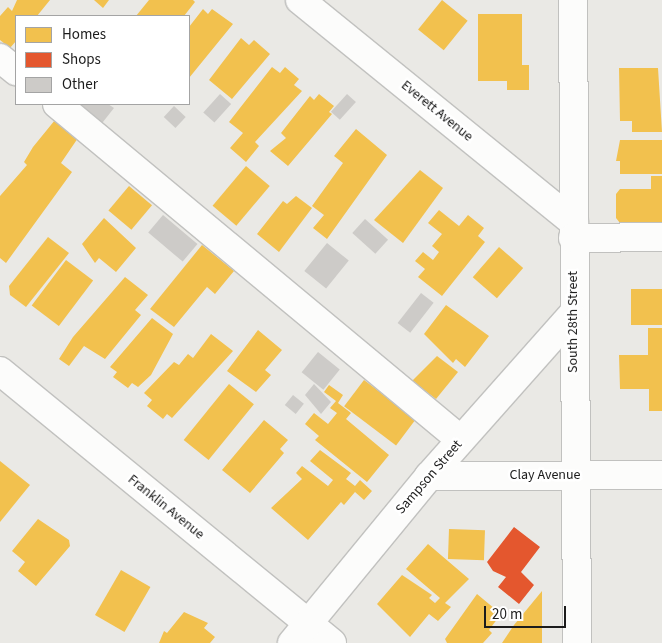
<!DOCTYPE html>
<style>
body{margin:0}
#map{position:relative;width:662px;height:643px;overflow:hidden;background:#eae9e5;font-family:"Source Sans 3",sans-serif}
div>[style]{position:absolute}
.homes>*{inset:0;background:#f2c14e;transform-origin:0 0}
.shops>*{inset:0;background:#e4572e}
.building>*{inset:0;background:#cdcbc8;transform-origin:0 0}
.roads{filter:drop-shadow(1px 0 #c1c1bf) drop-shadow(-1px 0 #c1c1bf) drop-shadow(0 1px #c1c1bf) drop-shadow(0 -1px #c1c1bf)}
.minor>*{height:28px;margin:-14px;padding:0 14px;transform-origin:14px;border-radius:14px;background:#fcfcfb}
span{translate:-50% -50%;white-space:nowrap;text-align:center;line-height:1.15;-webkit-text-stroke:5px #fff;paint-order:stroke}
.street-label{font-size:14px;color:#1c1c1c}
.legend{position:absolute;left:15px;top:15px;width:175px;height:90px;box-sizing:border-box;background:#fff;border:1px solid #a4a4a4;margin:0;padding:6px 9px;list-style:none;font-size:15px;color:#1c1c1c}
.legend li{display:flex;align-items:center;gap:10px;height:25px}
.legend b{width:25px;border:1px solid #a4a4a4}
.scale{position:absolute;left:484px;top:606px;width:82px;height:22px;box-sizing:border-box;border:2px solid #1c1c1c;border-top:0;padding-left:6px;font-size:15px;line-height:18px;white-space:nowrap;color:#1c1c1c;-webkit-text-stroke:4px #fff;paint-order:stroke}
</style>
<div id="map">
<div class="homes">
<i style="clip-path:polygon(17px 0,50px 0,37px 16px,16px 16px,16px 41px,10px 48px,0 40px,0 16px,8px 7px,12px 11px)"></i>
<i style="clip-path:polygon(94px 0,109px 0,103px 8px)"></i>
<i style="clip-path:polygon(149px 0,193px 0,195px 2px,184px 16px,136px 16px)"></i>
<i style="left:442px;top:0;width:33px;height:38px;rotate:39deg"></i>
<i style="clip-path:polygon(203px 9px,208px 14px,212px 9px,233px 24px,189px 78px,189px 27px)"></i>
<i style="clip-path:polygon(478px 14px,522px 14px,522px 65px,529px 65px,529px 90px,507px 90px,507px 81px,478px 81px)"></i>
<i style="clip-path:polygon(241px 38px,249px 45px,254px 40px,270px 54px,232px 99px,209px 80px)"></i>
<i style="clip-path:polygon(272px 67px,280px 73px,285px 67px,299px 79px,294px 85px,302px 91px,255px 142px,259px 146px,246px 162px,230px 148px,243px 133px,229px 122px)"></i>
<i style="clip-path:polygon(619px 68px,658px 68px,662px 132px,632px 132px,632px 121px,620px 121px)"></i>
<i style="clip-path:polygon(319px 94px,334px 106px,329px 112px,332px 114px,288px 166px,270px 151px,286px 138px,281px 133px,310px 96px,314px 100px)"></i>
<i style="clip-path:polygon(55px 120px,78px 138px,61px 163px,72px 172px,6px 263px,0 258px,0 196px,27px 165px,24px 162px,33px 147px)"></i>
<i style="clip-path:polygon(356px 129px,387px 155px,327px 239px,313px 228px,324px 215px,312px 206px,343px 163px,334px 156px)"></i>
<i style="clip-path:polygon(620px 140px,662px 140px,662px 174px,620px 174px,620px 161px,616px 161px)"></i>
<i style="left:246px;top:166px;width:31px;height:52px;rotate:40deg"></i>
<i style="clip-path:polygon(420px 170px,443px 188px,403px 243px,374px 220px)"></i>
<i style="clip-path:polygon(651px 176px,662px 176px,662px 223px,620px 223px,616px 218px,616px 194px,620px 189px,651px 189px)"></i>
<i style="left:129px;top:186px;width:30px;height:32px;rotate:40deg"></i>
<i style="clip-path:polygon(296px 196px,312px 208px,279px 252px,257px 234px,283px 201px,287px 204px)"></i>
<i style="clip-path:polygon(439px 210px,459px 226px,468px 215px,484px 228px,478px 236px,485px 242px,442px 296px,418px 277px,425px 269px,415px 261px,423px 252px,433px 260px,439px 252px,432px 246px,442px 234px,428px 223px)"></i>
<i style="clip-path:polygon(104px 218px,136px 248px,116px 272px,99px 258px,95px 263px,82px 244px)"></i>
<i style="clip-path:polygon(48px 237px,69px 253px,26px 307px,10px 295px,9px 286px)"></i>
<i style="clip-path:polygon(202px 245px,234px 271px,215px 294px,207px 287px,174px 327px,150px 309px)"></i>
<i style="left:499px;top:247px;width:32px;height:40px;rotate:41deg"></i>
<i style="left:66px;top:260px;width:34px;height:57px;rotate:37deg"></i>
<i style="clip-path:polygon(125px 277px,148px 295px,135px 310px,141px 315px,105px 359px,84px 346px,69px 366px,59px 359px,73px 337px)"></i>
<i style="left:631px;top:289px;width:31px;height:36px"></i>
<i style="clip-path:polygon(446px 305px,489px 336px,465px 367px,456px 359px,453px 363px,424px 334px)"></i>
<i style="clip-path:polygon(152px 318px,173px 334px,151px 375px,138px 387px,132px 383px,128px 388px,113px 377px,117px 372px,110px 367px)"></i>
<i style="clip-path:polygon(648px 328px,662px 328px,662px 411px,649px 411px,649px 389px,620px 389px,619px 355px,648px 355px)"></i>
<i style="clip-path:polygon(258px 330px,282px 350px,265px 370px,271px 375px,256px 392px,227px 371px)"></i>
<i style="clip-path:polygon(211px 334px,233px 351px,172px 418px,167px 414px,163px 419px,147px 406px,152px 400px,144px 393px,174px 362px,179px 365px,188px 354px,193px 358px)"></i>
<i style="clip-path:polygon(437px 356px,458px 372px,436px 399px,412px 381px)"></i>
<i style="left:364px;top:380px;width:65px;height:33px;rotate:37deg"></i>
<i style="left:229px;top:384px;width:32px;height:72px;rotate:39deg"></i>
<i style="clip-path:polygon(329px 385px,343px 395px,338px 403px,351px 413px,346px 419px,389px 455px,367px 482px,315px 440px,319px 436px,305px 424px,314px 413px,328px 424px,337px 413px,330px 408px,336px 401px,324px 392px)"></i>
<i style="clip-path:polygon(264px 420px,288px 440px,280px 449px,284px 453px,250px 493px,222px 470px)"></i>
<i style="clip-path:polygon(320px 450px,351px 473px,346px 479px,355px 486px,360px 480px,372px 491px,364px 500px,355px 492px,344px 505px,341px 502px,308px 540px,271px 508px,302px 479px,296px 473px,302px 466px,328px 486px,333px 480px,310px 461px)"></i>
<i style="clip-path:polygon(0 461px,30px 485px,0 522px)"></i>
<i style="clip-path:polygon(38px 519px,69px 540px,70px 546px,36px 586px,18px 571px,25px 562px,12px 551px)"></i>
<i style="left:449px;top:529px;width:36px;height:30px;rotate:2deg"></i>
<i style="clip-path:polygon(428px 544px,469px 579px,445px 603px,451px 607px,438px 621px,429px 614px,410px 637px,377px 604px,402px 575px,432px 595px,429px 598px,435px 603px,440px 598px,406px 569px)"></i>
<i style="left:121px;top:570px;width:34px;height:52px;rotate:30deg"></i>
<i style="clip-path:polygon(542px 591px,542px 643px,502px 643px,514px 625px)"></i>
<i style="clip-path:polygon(477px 594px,501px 614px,489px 630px,492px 633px,483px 643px,447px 643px,445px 639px)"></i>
<i style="clip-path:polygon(184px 612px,208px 623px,204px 628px,215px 637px,210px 643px,159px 643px,164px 631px,167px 633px)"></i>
</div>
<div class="shops">
<i style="clip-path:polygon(514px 527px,540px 547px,521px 572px,534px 585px,519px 604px,498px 587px,506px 577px,493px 571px,487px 562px)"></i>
</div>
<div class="building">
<i style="left:220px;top:94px;width:15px;height:25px;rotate:42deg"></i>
<i style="left:347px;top:94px;width:12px;height:24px;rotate:42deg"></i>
<i style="clip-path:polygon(69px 104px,108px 104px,114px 108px,99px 127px)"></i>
<i style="left:174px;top:106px;width:16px;height:15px;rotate:43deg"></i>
<i style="left:163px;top:215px;width:45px;height:23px;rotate:40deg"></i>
<i style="left:365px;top:219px;width:31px;height:19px;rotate:42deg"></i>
<i style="left:327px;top:243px;width:28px;height:36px;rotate:39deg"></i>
<i style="left:421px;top:293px;width:16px;height:38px;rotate:38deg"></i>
<i style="left:318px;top:352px;width:28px;height:26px;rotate:39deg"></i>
<i style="clip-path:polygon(314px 384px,331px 402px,321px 414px,305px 395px)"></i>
<i style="left:293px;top:395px;width:14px;height:13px;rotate:39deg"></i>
</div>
<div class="roads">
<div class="minor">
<i style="left:300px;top:0;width:353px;rotate:39.1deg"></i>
<i style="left:573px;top:0;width:643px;rotate:89.64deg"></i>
<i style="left:0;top:58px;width:21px;rotate:39deg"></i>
<i style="left:57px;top:104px;width:525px;rotate:39.75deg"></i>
<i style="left:573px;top:238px;width:89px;rotate:-0.6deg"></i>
<i style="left:0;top:371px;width:429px;rotate:39.3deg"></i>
<i style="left:429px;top:476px;width:233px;rotate:-0.2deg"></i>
<i style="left:292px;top:643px;width:216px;rotate:-50.6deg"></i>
<i style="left:429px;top:476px;width:215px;rotate:-48.4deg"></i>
</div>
</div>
<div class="street-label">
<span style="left:437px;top:111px;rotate:39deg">Everett Avenue</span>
<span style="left:573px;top:322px;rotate:-90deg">South 28th Street</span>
<span style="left:545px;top:475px">Clay Avenue</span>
<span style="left:429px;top:477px;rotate:-49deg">Sampson Street</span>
<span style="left:166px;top:507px;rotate:39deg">Franklin Avenue</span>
</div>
<ul class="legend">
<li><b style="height:14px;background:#f2c14e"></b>Homes</li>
<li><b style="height:14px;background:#e4572e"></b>Shops</li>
<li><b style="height:14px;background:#cdcbc8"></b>Other</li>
</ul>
<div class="scale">20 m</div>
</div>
